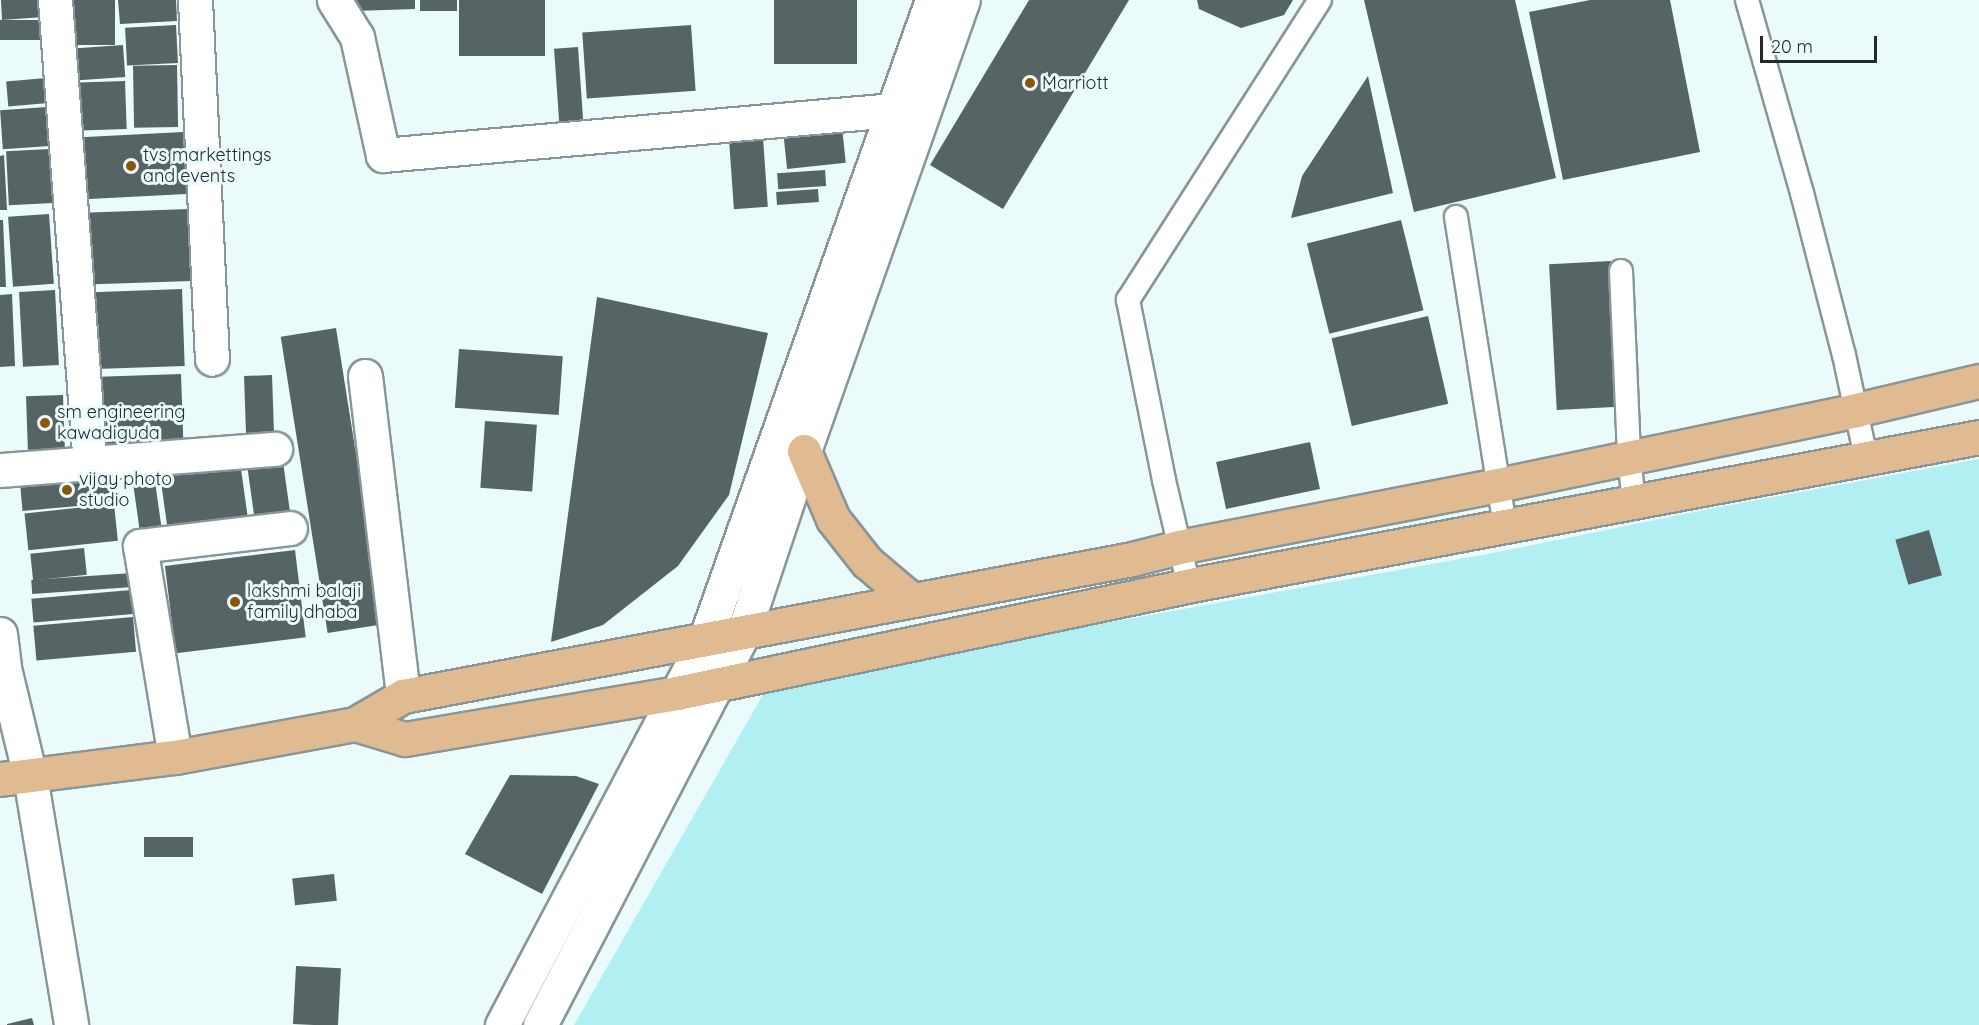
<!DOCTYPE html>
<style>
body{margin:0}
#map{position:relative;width:1979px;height:1025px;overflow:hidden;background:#ebfbfb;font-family:Quicksand,sans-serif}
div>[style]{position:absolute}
.green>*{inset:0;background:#b1eff3}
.building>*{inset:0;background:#576465;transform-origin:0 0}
.roads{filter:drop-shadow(2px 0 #889697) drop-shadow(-2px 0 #889697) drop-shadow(0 2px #889697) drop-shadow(0 -2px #889697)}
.service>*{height:22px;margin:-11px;padding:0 11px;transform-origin:11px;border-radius:11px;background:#fff}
.minor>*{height:33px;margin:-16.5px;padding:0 16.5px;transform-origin:16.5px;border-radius:16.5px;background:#fff}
.secondary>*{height:33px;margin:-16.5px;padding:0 16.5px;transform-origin:16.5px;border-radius:16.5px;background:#fff}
.primary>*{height:33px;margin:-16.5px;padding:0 16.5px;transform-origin:16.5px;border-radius:16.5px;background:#e0ba91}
.dots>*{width:16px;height:16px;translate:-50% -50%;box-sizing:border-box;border:3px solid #ebfbfb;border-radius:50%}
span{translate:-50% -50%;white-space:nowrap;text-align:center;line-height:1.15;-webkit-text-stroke:6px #ebfbfb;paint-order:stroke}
.poi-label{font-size:18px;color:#24292a}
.left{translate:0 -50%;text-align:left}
.scale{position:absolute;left:1760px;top:36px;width:117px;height:27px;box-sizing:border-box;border:3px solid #24292a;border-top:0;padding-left:8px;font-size:18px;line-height:21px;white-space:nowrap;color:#24292a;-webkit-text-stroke:4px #ebfbfb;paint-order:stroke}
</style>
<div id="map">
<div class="green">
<i style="clip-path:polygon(1979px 459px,1979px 1025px,574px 1025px,769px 684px,1493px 553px,1709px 509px)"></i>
</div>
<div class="building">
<i style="clip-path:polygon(1px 0,44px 0,44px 17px,2px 20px)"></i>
<i style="left:71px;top:0;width:44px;height:45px"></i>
<i style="clip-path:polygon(118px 0,176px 0,177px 21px,120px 24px)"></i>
<i style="clip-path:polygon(354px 0,415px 0,415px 9px,355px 11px)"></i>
<i style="left:420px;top:0;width:37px;height:11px"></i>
<i style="left:459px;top:0;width:86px;height:56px"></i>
<i style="left:774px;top:0;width:83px;height:64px"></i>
<i style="clip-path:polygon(1029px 0,1129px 0,1003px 209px,930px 165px)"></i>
<i style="clip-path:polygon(1197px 0,1293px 0,1284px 15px,1241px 28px,1199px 9px)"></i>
<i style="clip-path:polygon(1364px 0,1515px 0,1556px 178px,1414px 212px)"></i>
<i style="clip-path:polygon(1590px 0,1670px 0,1700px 152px,1563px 180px,1529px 12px)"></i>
<i style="left:47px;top:20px;width:20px;height:47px;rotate:90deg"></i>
<i style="left:176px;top:25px;width:38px;height:51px;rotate:87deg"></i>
<i style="left:691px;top:25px;width:66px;height:109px;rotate:86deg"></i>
<i style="left:123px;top:45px;width:32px;height:50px;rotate:86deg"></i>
<i style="left:578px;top:47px;width:76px;height:24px;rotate:86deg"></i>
<i style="left:177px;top:65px;width:62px;height:44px;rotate:89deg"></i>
<i style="clip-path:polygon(1368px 76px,1393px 193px,1291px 218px,1302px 176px)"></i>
<i style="left:46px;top:78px;width:25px;height:40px;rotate:85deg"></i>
<i style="left:125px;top:81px;width:48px;height:46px;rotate:88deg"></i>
<i style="left:47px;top:107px;width:39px;height:47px;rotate:86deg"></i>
<i style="left:842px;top:127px;width:36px;height:59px;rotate:84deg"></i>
<i style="left:183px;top:132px;width:62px;height:107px;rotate:87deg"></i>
<i style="left:763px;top:138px;width:69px;height:34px;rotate:86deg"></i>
<i style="left:50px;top:149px;width:54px;height:44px;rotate:87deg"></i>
<i style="clip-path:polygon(4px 155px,7px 210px,0 210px,0 156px)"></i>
<i style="left:825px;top:170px;width:16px;height:48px;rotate:86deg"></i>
<i style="left:818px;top:189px;width:13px;height:42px;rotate:86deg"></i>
<i style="left:189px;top:209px;width:72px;height:105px;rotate:88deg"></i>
<i style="left:49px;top:214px;width:70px;height:41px;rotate:86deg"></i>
<i style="clip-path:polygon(0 220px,3px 220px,6px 287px,0 287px)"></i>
<i style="left:1401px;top:220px;width:93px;height:97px;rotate:76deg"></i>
<i style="left:1611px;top:261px;width:146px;height:62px;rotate:87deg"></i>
<i style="left:182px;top:289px;width:77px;height:97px;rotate:88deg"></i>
<i style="left:55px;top:290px;width:75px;height:36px;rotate:87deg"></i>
<i style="clip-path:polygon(12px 294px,15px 366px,0 367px,0 295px)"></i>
<i style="clip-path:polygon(597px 297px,768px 333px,729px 495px,678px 566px,603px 625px,551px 642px)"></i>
<i style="left:1428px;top:316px;width:90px;height:99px;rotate:77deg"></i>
<i style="left:336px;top:328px;width:300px;height:56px;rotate:81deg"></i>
<i style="left:459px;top:349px;width:104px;height:59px;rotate:4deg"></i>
<i style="left:181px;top:374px;width:76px;height:89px;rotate:88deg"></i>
<i style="left:272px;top:375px;width:58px;height:28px;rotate:88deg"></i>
<i style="left:63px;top:395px;width:54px;height:37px;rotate:88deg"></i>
<i style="left:485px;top:421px;width:52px;height:67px;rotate:4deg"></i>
<i style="left:1310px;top:442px;width:48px;height:96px;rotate:78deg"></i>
<i style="left:239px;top:455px;width:65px;height:81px;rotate:82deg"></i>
<i style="left:282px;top:455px;width:69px;height:36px;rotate:82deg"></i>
<i style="left:111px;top:467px;width:36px;height:92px;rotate:85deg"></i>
<i style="left:153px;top:467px;width:67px;height:22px;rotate:82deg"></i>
<i style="left:114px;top:504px;width:37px;height:90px;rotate:84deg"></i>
<i style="left:1929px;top:530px;width:47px;height:35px;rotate:74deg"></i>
<i style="left:84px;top:548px;width:27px;height:54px;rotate:84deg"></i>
<i style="left:295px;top:550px;width:88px;height:131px;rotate:83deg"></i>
<i style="left:132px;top:573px;width:14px;height:101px;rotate:86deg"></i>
<i style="left:131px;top:590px;width:24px;height:100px;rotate:85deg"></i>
<i style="left:133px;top:617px;width:35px;height:100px;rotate:85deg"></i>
<i style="clip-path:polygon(510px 775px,576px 776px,599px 784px,542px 894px,465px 854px)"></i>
<i style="left:144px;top:837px;width:49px;height:20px"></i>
<i style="left:334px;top:874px;width:27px;height:42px;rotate:84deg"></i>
<i style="left:296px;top:966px;width:45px;height:58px;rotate:3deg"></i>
<i style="clip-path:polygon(32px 1018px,34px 1025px,7px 1025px,7px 1024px)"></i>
</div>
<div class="roads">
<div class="service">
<i style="left:1747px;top:0;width:201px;rotate:74.1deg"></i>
<i style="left:1802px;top:193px;width:167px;rotate:75.5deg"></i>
<i style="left:1844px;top:355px;width:105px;rotate:77.9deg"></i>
<i style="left:1456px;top:217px;width:313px;rotate:81deg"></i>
<i style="left:1621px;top:271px;width:186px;rotate:87.5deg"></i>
<i style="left:1629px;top:457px;width:45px;rotate:83.7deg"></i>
<i style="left:1189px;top:586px;width:109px;rotate:-103.3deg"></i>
<i style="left:1164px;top:480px;width:184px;rotate:-101.3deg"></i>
<i style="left:1128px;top:300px;width:356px;rotate:-57.4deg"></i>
</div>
<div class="minor">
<i style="left:55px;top:0;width:464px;rotate:85.7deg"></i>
<i style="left:195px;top:0;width:359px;rotate:87.3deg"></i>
<i style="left:334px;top:0;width:44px;rotate:58.1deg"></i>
<i style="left:357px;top:37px;width:121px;rotate:77.6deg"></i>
<i style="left:383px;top:155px;width:512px;rotate:-5.04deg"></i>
<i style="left:365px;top:376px;width:322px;rotate:83.2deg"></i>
<i style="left:0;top:470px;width:276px;rotate:-4.4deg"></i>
<i style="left:0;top:634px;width:34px;rotate:83deg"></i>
<i style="left:4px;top:668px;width:111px;rotate:76.5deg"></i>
<i style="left:30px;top:776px;width:252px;rotate:80.6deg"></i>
<i style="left:175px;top:757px;width:214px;rotate:-99.4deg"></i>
<i style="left:140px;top:546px;width:151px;rotate:-6.8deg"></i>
</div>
<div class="secondary">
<i style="left:502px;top:1025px;width:435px;rotate:-62.2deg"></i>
<i style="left:705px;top:640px;width:679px;rotate:-70.47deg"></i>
<i style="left:540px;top:1025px;width:441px;rotate:-62.6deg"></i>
<i style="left:743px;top:634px;width:193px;rotate:-71.6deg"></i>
<i style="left:804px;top:451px;width:478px;rotate:-70.6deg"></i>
</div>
<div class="primary">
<i style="left:804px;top:451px;width:74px;rotate:66.9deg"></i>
<i style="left:833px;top:519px;width:55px;rotate:51.7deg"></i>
<i style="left:867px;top:562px;width:59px;rotate:40.2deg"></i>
<i style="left:355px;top:724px;width:52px;rotate:16.7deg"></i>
<i style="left:405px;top:739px;width:276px;rotate:-9.6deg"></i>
<i style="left:677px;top:693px;width:530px;rotate:-11.86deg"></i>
<i style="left:1196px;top:584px;width:797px;rotate:-10.63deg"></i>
<i style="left:0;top:779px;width:176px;rotate:-7.2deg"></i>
<i style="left:175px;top:757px;width:183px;rotate:-10.4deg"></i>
<i style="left:355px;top:724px;width:56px;rotate:-30.3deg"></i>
<i style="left:403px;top:696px;width:742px;rotate:-10.64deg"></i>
<i style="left:1132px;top:559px;width:49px;rotate:-14.3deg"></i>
<i style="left:1179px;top:547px;width:325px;rotate:-11deg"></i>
<i style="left:1498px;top:485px;width:366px;rotate:-11.8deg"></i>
<i style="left:1856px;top:410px;width:126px;rotate:-13.3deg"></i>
</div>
</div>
<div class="dots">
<i style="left:1030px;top:83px;background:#8c5509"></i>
<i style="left:131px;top:166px;background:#8c5509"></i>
<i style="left:45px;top:423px;background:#8c5509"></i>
<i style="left:67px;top:490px;background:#8c5509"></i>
<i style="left:235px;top:602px;background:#8c5509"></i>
</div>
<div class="poi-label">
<span class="left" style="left:1042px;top:83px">Marriott</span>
<span class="left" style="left:143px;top:166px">tvs markettings<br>and events</span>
<span class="left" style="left:57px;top:423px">sm engineering<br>kawadiguda</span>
<span class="left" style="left:79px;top:490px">vijay photo<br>studio</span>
<span class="left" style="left:247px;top:602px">lakshmi balaji<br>family dhaba</span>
</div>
<div class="scale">20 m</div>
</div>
